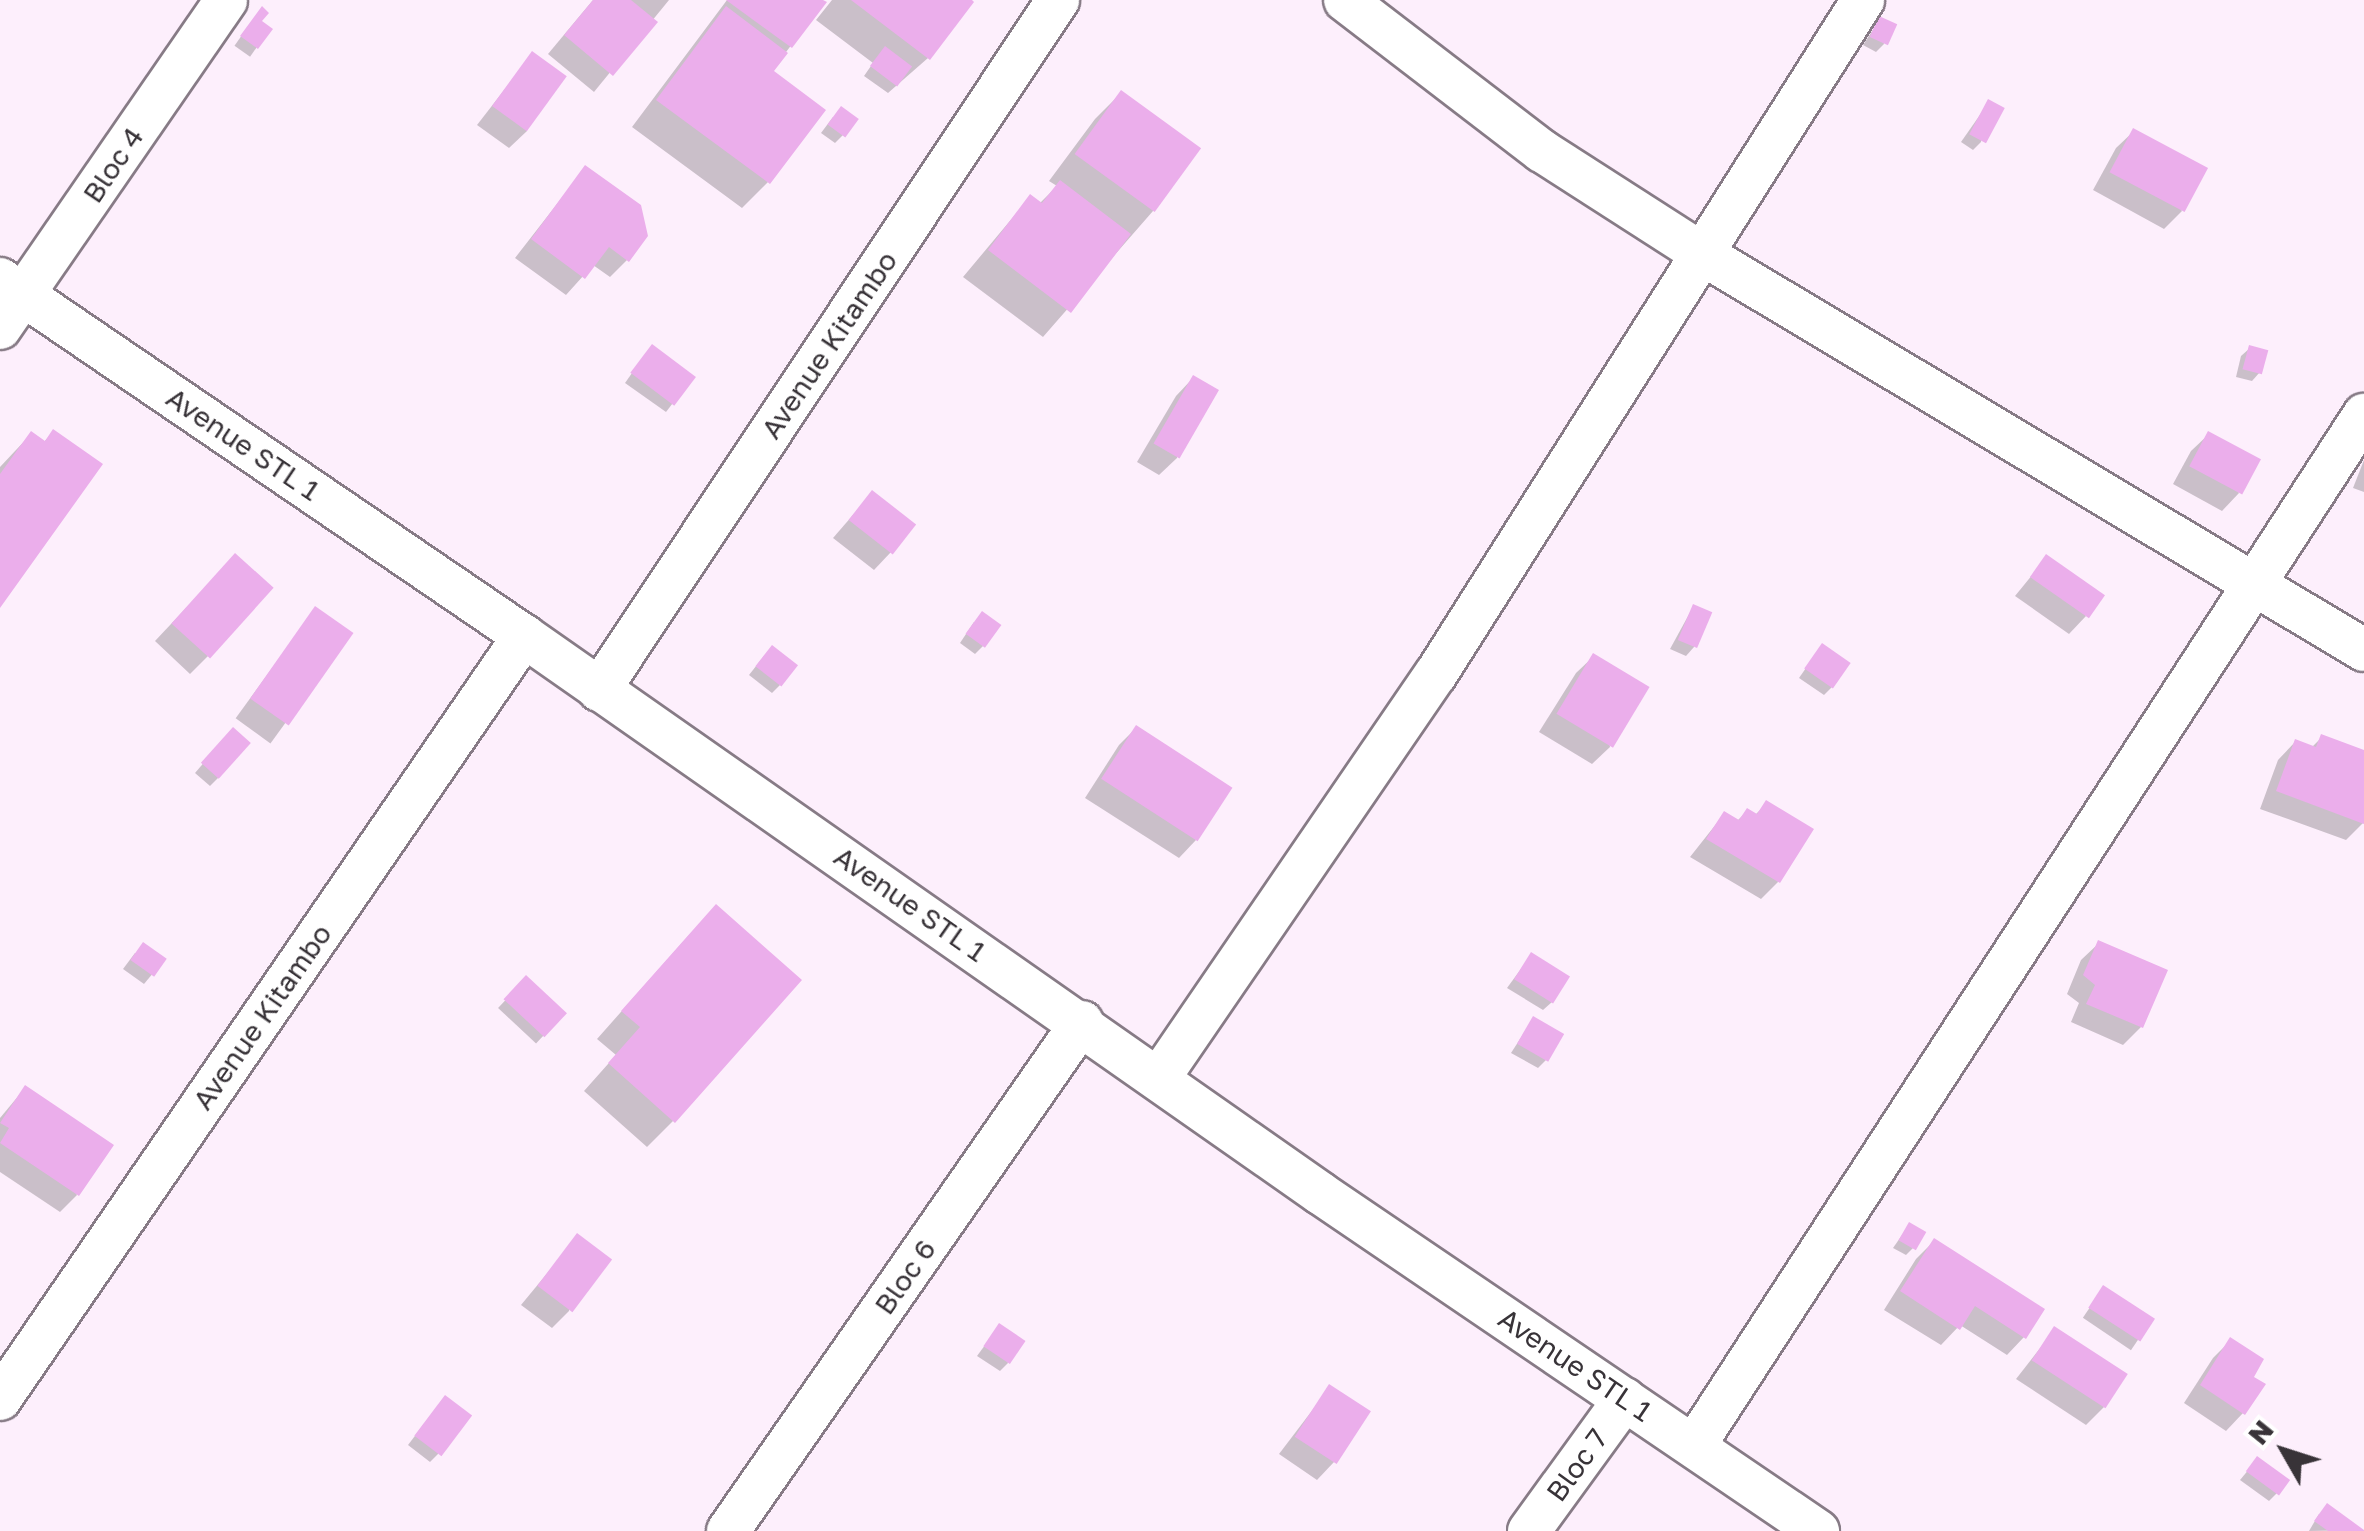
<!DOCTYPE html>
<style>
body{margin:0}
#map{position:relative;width:2364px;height:1531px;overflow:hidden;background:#fdeffc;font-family:"Golos Text",sans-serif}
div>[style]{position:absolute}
.shadow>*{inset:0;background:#0003;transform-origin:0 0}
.building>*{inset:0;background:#ebaeeb;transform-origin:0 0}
.roads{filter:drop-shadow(2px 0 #877b86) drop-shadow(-2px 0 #877b86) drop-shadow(0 2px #877b86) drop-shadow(0 -2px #877b86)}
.minor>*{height:42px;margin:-21px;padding:0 21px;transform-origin:21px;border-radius:21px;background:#fff}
span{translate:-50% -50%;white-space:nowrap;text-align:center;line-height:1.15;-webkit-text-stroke:8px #fff;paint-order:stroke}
.street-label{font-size:28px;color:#383338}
.north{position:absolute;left:2234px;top:1401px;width:100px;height:100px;-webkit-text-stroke:8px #fff;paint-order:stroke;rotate:309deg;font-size:28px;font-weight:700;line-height:40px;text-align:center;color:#383338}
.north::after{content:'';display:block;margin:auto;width:35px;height:45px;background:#383338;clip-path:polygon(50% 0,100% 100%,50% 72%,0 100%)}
</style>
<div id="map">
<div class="shadow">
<i style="clip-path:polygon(593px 0,669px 0,594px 92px,548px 54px)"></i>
<i style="clip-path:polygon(727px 0,823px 3px,771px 72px,768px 182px,742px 208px,632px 127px)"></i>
<i style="clip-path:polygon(832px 0,968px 0,971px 2px,928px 58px,888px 93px,864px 76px,873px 63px,816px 20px)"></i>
<i style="left:254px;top:18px;width:19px;height:34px;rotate:35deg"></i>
<i style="clip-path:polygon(1880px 19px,1884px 44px,1876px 52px,1863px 45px)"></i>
<i style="clip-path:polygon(532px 54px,527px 131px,509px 148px,477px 125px)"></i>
<i style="clip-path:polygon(1121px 93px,1198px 149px,1153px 211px,1043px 337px,963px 277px,1030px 197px,1039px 204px,1057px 186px,1049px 181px,1095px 119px)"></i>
<i style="clip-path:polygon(1989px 102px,1981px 142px,1973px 150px,1961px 142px)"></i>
<i style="clip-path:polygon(833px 117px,843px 135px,835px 143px,821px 133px)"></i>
<i style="clip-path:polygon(2134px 131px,2182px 211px,2164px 229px,2093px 190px,2116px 148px)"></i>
<i style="clip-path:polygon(585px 168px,627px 260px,610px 277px,593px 265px,566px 295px,515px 258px)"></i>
<i style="clip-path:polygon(2250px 348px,2260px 372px,2252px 381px,2236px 377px,2241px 356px)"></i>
<i style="clip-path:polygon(644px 356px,693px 377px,666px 412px,625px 383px)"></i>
<i style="clip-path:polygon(1193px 378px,1177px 458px,1159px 475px,1137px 462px,1176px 396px)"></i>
<i style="clip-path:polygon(53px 432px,0 604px,0 467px,31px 434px,43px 443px)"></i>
<i style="clip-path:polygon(2209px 434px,2239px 493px,2222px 511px,2173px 484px,2191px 451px)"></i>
<i style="clip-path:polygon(2364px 460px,2364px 492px,2353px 488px)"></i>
<i style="clip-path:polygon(872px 493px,891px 552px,874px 570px,833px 538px)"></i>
<i style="clip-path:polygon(2047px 557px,2086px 616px,2069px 634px,2015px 596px)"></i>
<i style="clip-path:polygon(218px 574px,208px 656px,190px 674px,155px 641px)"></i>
<i style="clip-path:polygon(1693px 607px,1694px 647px,1686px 656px,1670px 649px)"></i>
<i style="left:315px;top:609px;width:43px;height:135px;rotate:36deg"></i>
<i style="clip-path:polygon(974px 622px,983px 646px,975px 654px,960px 643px)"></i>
<i style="clip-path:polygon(1815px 655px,1832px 687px,1824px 695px,1799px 678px)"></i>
<i style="clip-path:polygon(764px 656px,780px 685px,772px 693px,749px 675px)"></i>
<i style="clip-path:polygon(1594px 656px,1610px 747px,1592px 764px,1539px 732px,1576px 673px)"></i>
<i style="clip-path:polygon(1136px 728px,1196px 840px,1179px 858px,1085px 798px,1119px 745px)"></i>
<i style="clip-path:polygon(2322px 737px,2364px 752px,2364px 822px,2346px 840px,2260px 809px,2278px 760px,2295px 742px,2311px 748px)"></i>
<i style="clip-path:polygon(225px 738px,218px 778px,210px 786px,195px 773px)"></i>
<i style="clip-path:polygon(1767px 803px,1778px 882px,1761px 899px,1690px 857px,1724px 814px,1737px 821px,1747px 811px,1754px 816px)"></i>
<i style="clip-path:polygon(690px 934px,673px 1121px,647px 1147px,584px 1091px,616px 1055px,597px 1039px)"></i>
<i style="clip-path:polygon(2099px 943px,2141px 1027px,2123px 1045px,2071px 1022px,2079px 1003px,2067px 994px,2081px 960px)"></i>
<i style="clip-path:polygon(135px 953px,164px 960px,144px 984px,123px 969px)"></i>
<i style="clip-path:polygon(1531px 955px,1552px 1002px,1543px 1010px,1507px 988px)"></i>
<i style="left:526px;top:978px;width:52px;height:41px;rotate:43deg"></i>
<i style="clip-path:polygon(1533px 1019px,1546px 1060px,1538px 1068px,1511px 1053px)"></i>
<i style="clip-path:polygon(25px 1088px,77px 1195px,60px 1212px,0 1172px,0 1118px)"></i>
<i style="clip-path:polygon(1909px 1225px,1914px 1247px,1906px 1255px,1893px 1248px)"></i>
<i style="clip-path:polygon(578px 1236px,569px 1311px,552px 1328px,521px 1305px)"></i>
<i style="clip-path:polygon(1934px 1241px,2024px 1337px,2007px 1355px,1960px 1325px,1941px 1345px,1884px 1310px,1916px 1259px)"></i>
<i style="left:2103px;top:1288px;width:58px;height:36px;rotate:34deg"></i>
<i style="clip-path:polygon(999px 1326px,1008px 1363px,1000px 1371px,977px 1356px)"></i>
<i style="clip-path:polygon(2055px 1329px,2104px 1407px,2086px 1425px,2016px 1379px)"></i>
<i style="clip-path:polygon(2231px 1340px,2251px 1377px,2243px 1413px,2226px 1431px,2184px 1403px,2213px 1358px)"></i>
<i style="clip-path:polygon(1330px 1387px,1334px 1462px,1317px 1480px,1279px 1454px)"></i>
<i style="clip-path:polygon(437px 1407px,438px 1454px,430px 1462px,408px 1445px)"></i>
<i style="clip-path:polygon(2250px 1468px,2277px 1493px,2269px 1501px,2240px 1480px)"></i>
<i style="clip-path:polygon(2319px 1514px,2360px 1530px,2309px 1531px)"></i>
</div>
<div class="building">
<i style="clip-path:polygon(593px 0,631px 0,658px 22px,613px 76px,564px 35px)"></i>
<i style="clip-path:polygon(726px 0,823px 0,827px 2px,792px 48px)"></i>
<i style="clip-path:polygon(851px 0,972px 0,974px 2px,930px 60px)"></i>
<i style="clip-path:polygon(262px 6px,269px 13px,262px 21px,273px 29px,258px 49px,240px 36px)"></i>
<i style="clip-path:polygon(726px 6px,788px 53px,774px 71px,826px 110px,770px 184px,656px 100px)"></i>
<i style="left:1879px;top:16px;width:20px;height:23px;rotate:24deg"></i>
<i style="left:885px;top:46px;width:34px;height:25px;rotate:37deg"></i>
<i style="left:532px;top:51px;width:43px;height:68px;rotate:36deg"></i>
<i style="left:1121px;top:90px;width:99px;height:79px;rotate:36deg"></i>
<i style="left:1988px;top:99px;width:19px;height:40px;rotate:28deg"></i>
<i style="left:841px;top:106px;width:22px;height:23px;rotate:36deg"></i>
<i style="left:2133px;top:128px;width:85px;height:50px;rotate:28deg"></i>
<i style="clip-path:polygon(585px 165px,641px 205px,648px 236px,629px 262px,609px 247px,585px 279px,531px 239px)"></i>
<i style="clip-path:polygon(1060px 180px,1131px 234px,1071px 313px,988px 250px,1030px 194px,1042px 203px)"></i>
<i style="left:652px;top:344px;width:55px;height:36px;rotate:37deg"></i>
<i style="left:2249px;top:345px;width:20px;height:25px;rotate:15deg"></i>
<i style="left:1193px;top:375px;width:30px;height:79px;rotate:30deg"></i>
<i style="clip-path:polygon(53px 429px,103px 464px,0 608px,0 474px,31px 431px,45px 441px)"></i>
<i style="left:2208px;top:431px;width:60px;height:40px;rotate:28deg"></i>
<i style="left:872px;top:490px;width:56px;height:38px;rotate:38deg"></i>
<i style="left:235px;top:553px;width:52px;height:95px;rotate:42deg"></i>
<i style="left:2046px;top:554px;width:72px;height:28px;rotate:35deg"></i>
<i style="left:1693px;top:604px;width:21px;height:39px;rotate:23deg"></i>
<i style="left:315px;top:606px;width:47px;height:113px;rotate:35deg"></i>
<i style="left:982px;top:611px;width:24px;height:28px;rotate:36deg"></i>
<i style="left:1822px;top:643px;width:35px;height:31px;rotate:35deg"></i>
<i style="left:772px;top:645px;width:33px;height:27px;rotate:38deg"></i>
<i style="left:1593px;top:653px;width:66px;height:71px;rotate:31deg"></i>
<i style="left:1136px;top:725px;width:115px;height:64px;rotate:33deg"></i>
<i style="left:233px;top:727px;width:24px;height:48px;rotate:42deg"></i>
<i style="clip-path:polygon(2321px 734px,2364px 750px,2364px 824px,2276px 791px,2295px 739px,2316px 747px)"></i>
<i style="clip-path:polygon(1766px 800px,1814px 829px,1780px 883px,1706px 839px,1724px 811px,1739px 820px,1747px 808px,1757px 814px)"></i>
<i style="clip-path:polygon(716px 904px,802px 980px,675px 1123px,608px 1063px,640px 1027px,621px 1011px)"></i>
<i style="clip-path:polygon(2098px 940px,2168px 970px,2143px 1028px,2086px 1004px,2095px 985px,2083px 975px)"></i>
<i style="left:143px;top:942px;width:29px;height:22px;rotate:35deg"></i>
<i style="left:1531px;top:952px;width:46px;height:32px;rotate:32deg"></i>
<i style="left:526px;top:975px;width:56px;height:33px;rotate:43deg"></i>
<i style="left:1533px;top:1016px;width:36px;height:32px;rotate:30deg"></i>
<i style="clip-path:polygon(25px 1085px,114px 1145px,79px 1196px,0 1143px,9px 1128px,0 1123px)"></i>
<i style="left:1909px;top:1222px;width:20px;height:21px;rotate:30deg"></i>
<i style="left:577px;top:1233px;width:44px;height:66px;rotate:37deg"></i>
<i style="clip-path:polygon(1934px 1238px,2045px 1309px,2026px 1339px,1975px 1306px,1960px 1330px,1900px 1291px)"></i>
<i style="left:2103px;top:1285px;width:62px;height:27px;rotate:33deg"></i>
<i style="left:999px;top:1323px;width:32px;height:28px;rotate:34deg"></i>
<i style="left:2054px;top:1326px;width:88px;height:41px;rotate:33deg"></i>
<i style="clip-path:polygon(2230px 1337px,2264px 1359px,2254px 1377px,2266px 1384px,2245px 1415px,2200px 1385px)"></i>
<i style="left:1329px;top:1384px;width:50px;height:63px;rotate:33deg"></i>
<i style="left:445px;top:1395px;width:34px;height:51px;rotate:37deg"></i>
<i style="left:2257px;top:1456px;width:41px;height:19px;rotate:36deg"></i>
<i style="clip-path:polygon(2327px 1503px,2364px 1530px,2364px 1531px,2328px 1531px,2314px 1521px)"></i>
</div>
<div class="roads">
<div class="minor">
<i style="left:1345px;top:0;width:248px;rotate:37.5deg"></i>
<i style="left:1542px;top:151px;width:193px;rotate:32.7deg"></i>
<i style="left:1704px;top:255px;width:769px;rotate:30.9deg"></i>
<i style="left:0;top:279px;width:634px;rotate:34.27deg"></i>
<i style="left:524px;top:636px;width:972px;rotate:34.98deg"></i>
<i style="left:1320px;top:1193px;width:602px;rotate:34.17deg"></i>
<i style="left:0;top:328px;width:398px;rotate:-55.4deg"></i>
<i style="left:599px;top:690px;width:829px;rotate:-56.37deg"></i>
<i style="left:1159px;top:1078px;width:490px;rotate:-55.6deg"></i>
<i style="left:1436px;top:674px;width:798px;rotate:-57.64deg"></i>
<i style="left:0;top:1399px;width:926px;rotate:-55.52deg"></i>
<i style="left:1694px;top:1446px;width:1230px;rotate:-56.98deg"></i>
<i style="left:728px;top:1531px;width:620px;rotate:-55.18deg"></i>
<i style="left:1529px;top:1531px;width:163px;rotate:-54deg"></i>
</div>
</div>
<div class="street-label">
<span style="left:113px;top:165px;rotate:-56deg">Bloc 4</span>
<span style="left:829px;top:345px;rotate:-56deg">Avenue Kitambo</span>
<span style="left:243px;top:444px;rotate:34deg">Avenue STL 1</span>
<span style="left:910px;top:904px;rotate:35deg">Avenue STL 1</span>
<span style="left:262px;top:1017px;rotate:-55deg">Avenue Kitambo</span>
<span style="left:905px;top:1277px;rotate:-55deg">Bloc 6</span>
<span style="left:1575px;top:1365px;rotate:34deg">Avenue STL 1</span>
<span style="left:1577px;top:1465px;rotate:-54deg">Bloc 7</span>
</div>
<div class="north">N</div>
</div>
